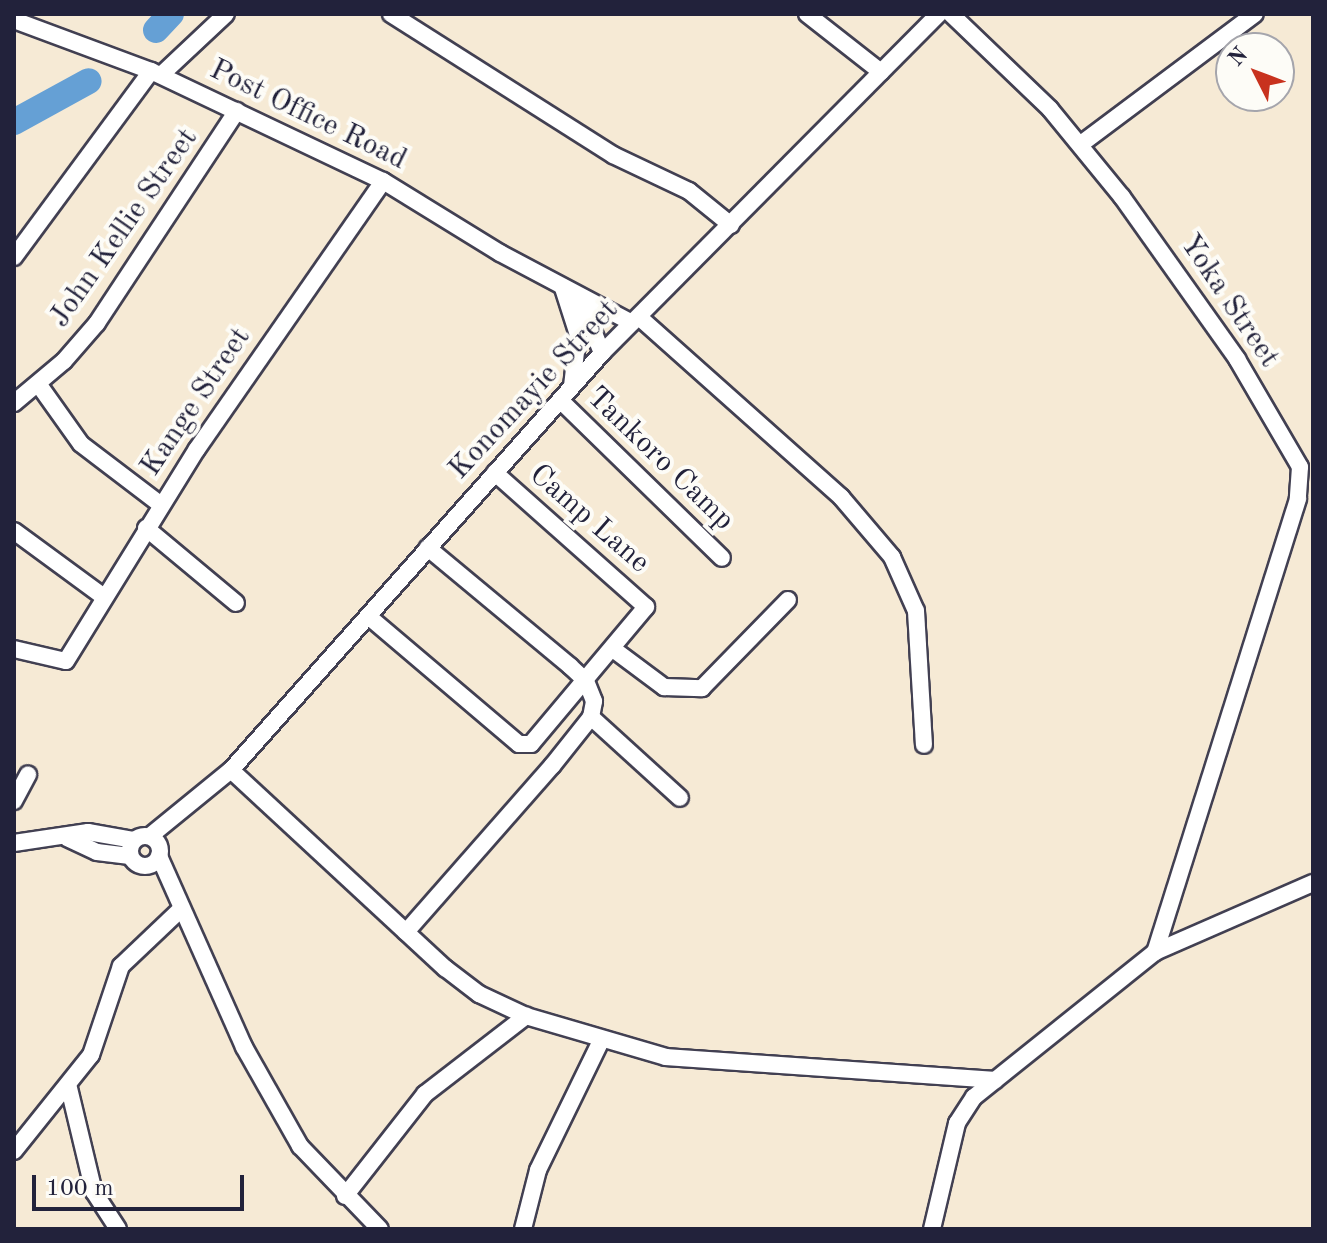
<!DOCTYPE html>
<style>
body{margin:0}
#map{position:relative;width:1327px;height:1243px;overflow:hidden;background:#f6ead5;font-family:"Old Standard TT",serif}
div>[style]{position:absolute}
.river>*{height:26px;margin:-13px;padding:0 13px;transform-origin:13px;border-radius:13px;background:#65a0d5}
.roads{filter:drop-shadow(2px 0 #424052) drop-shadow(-2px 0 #424052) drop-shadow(0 2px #424052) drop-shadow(0 -2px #424052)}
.minor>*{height:16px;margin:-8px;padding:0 8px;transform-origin:8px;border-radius:8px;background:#fff}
.minor>.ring{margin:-8px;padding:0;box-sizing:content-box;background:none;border:16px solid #fff;border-radius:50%}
span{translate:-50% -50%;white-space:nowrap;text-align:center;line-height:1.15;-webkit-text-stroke:8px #fdfcf7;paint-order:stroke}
.street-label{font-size:30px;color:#22223b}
.frame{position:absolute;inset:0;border:16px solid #22223b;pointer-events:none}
.north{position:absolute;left:1215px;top:32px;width:80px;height:80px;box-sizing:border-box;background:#fdfcf7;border:2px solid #a5a5ac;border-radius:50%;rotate:312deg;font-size:22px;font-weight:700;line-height:32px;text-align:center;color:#22223b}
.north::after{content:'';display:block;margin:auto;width:28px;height:36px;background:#c8321e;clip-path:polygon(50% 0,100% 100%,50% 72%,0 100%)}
.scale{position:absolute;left:32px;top:1175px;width:212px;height:36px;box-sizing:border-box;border:4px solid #22223b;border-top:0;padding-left:10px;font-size:24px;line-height:28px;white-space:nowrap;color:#22223b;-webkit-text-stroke:6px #fdfcf7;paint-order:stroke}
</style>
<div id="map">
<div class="river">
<i style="left:156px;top:30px;width:22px;rotate:-47deg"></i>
<i style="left:14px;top:122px;width:85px;rotate:-28.7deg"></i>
</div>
<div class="roads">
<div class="minor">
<i style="left:391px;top:14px;width:263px;rotate:32.4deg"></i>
<i style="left:613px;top:155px;width:84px;rotate:25.3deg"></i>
<i style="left:689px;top:191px;width:54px;rotate:39deg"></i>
<i style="left:807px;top:14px;width:94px;rotate:38.1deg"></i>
<i style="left:951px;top:14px;width:137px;rotate:43.8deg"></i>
<i style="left:1050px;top:109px;width:114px;rotate:50.7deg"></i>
<i style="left:1122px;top:197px;width:199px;rotate:54.6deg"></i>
<i style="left:1237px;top:359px;width:125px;rotate:59.7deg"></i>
<i style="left:1300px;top:467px;width:32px;rotate:94deg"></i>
<i style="left:1298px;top:499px;width:475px;rotate:107.5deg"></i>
<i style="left:14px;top:20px;width:146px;rotate:20.4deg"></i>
<i style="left:151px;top:71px;width:257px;rotate:25.4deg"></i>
<i style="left:383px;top:181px;width:137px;rotate:31.6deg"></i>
<i style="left:500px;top:253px;width:149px;rotate:27.9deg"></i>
<i style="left:161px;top:75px;width:89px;rotate:-43.2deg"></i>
<i style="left:1081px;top:144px;width:217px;rotate:-36.8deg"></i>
<i style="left:14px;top:257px;width:231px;rotate:-53.6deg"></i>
<i style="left:563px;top:288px;width:49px;rotate:72.3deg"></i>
<i style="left:578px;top:335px;width:51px;rotate:96.7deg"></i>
<i style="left:580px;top:298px;width:59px;rotate:68.2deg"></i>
<i style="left:639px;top:317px;width:271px;rotate:41.7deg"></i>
<i style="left:841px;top:497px;width:79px;rotate:49.6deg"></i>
<i style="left:892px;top:557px;width:59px;rotate:66deg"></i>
<i style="left:916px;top:611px;width:134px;rotate:86.6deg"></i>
<i style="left:39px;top:385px;width:72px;rotate:54.6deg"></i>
<i style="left:81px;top:444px;width:101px;rotate:37.3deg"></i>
<i style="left:560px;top:400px;width:226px;rotate:44.3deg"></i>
<i style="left:14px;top:403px;width:65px;rotate:-40deg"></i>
<i style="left:64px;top:361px;width:50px;rotate:-49deg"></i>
<i style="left:97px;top:323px;width:254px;rotate:-56.6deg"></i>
<i style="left:146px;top:528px;width:117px;rotate:39.8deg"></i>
<i style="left:14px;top:531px;width:112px;rotate:36.3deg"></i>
<i style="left:368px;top:616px;width:198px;rotate:40.3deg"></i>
<i style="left:519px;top:744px;width:12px"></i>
<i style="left:531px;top:744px;width:179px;rotate:-50deg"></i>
<i style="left:646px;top:607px;width:202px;rotate:-138.4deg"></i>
<i style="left:14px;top:649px;width:53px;rotate:13deg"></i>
<i style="left:66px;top:661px;width:249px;rotate:-58.3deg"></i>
<i style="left:197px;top:449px;width:326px;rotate:-55.2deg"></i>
<i style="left:613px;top:649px;width:64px;rotate:36.7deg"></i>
<i style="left:664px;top:687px;width:38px;rotate:2deg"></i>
<i style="left:702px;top:688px;width:123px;rotate:-45.7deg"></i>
<i style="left:591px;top:717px;width:120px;rotate:42.3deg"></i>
<i style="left:231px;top:770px;width:292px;rotate:42.8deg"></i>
<i style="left:445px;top:968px;width:43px;rotate:37.4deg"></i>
<i style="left:479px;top:994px;width:52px;rotate:25.1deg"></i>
<i style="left:526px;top:1016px;width:146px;rotate:16.3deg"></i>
<i style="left:666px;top:1057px;width:330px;rotate:4deg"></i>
<i style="left:14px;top:801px;width:30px;rotate:-62deg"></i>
<i class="ring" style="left:130px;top:836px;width:14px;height:14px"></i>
<i style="left:150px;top:836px;width:104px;rotate:-39.2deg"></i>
<i style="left:231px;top:770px;width:558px;rotate:-48.34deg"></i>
<i style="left:602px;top:353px;width:478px;rotate:-45.2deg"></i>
<i style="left:67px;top:838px;width:33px;rotate:25deg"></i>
<i style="left:97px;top:852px;width:33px;rotate:7deg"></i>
<i style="left:14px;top:843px;width:75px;rotate:-8.5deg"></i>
<i style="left:88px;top:832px;width:47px;rotate:9.9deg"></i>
<i style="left:159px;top:856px;width:209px;rotate:66deg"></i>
<i style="left:244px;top:1047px;width:114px;rotate:60.5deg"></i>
<i style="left:300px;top:1146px;width:115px;rotate:46.1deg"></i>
<i style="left:406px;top:932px;width:221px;rotate:-48.7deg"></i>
<i style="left:552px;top:766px;width:63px;rotate:-51.5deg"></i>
<i style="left:591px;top:717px;width:16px;rotate:-79deg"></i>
<i style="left:594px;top:701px;width:22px;rotate:-112deg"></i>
<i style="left:586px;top:681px;width:22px;rotate:-137deg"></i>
<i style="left:570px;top:666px;width:185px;rotate:-140.3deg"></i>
<i style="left:69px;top:1088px;width:107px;rotate:76.5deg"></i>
<i style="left:94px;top:1192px;width:44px;rotate:57deg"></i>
<i style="left:14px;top:1151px;width:123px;rotate:-51.3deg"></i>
<i style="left:91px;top:1055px;width:94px;rotate:-71.4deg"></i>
<i style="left:121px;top:966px;width:80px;rotate:-43.5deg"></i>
<i style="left:345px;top:1196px;width:130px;rotate:-51.9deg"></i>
<i style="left:425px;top:1094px;width:128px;rotate:-37.7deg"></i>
<i style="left:523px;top:1229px;width:61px;rotate:-75.7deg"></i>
<i style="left:538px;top:1170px;width:144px;rotate:-64deg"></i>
<i style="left:932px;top:1229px;width:109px;rotate:-76.7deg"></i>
<i style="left:957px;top:1123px;width:31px;rotate:-57deg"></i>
<i style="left:974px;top:1097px;width:232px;rotate:-38.7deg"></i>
<i style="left:1155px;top:952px;width:172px;rotate:-23.6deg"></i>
</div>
</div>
<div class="street-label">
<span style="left:308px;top:115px;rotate:26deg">Post Office Road</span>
<span style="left:124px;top:228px;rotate:-55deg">John Kellie Street</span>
<span style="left:1229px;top:301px;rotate:56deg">Yoka Street</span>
<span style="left:534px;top:390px;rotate:-47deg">Konomayie Street</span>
<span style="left:196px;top:402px;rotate:-56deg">Kange Street</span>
<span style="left:660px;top:459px;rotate:44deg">Tankoro Camp</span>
<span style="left:589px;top:519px;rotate:41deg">Camp Lane</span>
</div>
<div class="frame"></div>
<div class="north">N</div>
<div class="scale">100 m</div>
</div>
